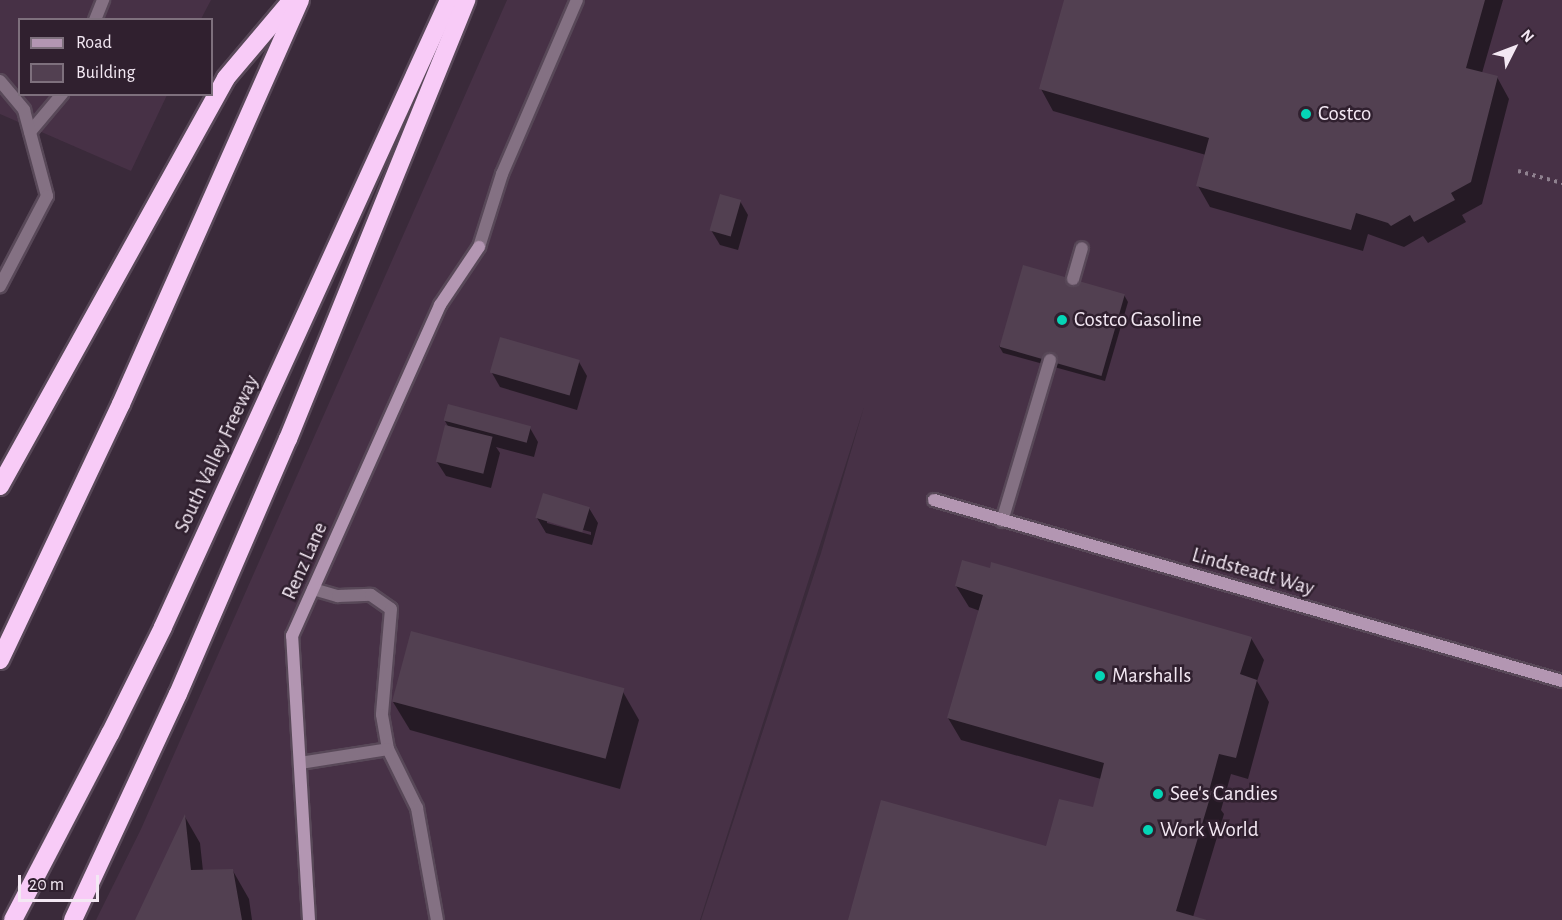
<!DOCTYPE html>
<style>
body{margin:0}
#map{position:relative;width:1562px;height:920px;overflow:hidden;background:#3a2a3a;font-family:"Alegreya Sans",sans-serif}
div>[style]{position:absolute}
.built>*{inset:0;background:#473146}
.shadow>*{inset:0;background:#0007}
.building>*{inset:0;background:#524051;transform-origin:0 0}
.path>*{height:4px;margin-top:-2px;transform-origin:0;background:repeating-linear-gradient(90deg,#8f818f 0 3px,transparent 0 7.5px)}
.roads{filter:drop-shadow(2px 0 #584858) drop-shadow(-2px 0 #584858) drop-shadow(0 2px #584858) drop-shadow(0 -2px #584858)}
.lane>*{height:12px;margin:-6px;padding:0 6px;transform-origin:6px;border-radius:6px;background:#847183}
.street>*{height:12px;margin:-6px;padding:0 6px;transform-origin:6px;border-radius:6px;background:#847183}
.secondary>*{height:12px;margin:-6px;padding:0 6px;transform-origin:6px;border-radius:6px;background:#b396b2}
.highway>*{height:18px;margin:-9px;padding:0 9px;transform-origin:9px;border-radius:9px;background:#f8cbf7}
.dots>*{width:16px;height:16px;translate:-50% -50%;box-sizing:border-box;border:3px solid #30202f;border-radius:50%}
span{translate:-50% -50%;white-space:nowrap;text-align:center;line-height:1.15;-webkit-text-stroke:5px #30202f;paint-order:stroke}
.poi-label{font-size:21px;color:#f3e8f3}
.left{translate:0 -50%;text-align:left}
.street-label{font-size:21px;color:#f3e8f3}
.legend{position:absolute;left:18px;top:18px;width:195px;height:78px;box-sizing:border-box;background:#30202f;border:2px solid #7e707d;margin:0;padding:8px 10px;list-style:none;font-size:18px;color:#f3e8f3}
.legend li{display:flex;align-items:center;gap:12px;height:30px}
.legend b{width:30px;border:2px solid #7e707d}
.north{position:absolute;left:1484px;top:18px;width:60px;height:60px;-webkit-text-stroke:4px #30202f;paint-order:stroke;rotate:48deg;font-size:16px;font-weight:700;line-height:24px;text-align:center;color:#f3e8f3}
.north::after{content:'';display:block;margin:auto;width:21px;height:27px;background:#f3e8f3;clip-path:polygon(50% 0,100% 100%,50% 72%,0 100%)}
.scale{position:absolute;left:18px;top:875px;width:81px;height:27px;box-sizing:border-box;border:3px solid #f3e8f3;border-top:0;padding-left:8px;font-size:18px;line-height:21px;white-space:nowrap;color:#f3e8f3;-webkit-text-stroke:4px #30202f;paint-order:stroke}
</style>
<div id="map">
<div class="built">
<i style="clip-path:polygon(0 0,211px 0,201px 19px,20px 20px,20px 94px,167px 95px,131px 171px,0 114px)"></i>
<i style="clip-path:polygon(507px 0,1562px 0,1562px 920px,701px 920px,821px 553px,864px 407px,700px 920px,96px 920px,141px 829px)"></i>
</div>
<div class="shadow">
<i style="clip-path:polygon(1066px 0,1503px 0,1482px 73px,1497px 77px,1509px 99px,1482px 204px,1462px 215px,1466px 222px,1428px 243px,1423px 236px,1404px 247px,1368px 234px,1363px 251px,1210px 207px,1198px 186px,1206px 155px,1053px 111px,1041px 89px)"></i>
<i style="clip-path:polygon(740px 201px,748px 215px,738px 250px,720px 245px,711px 230px)"></i>
<i style="clip-path:polygon(1124px 295px,1128px 302px,1105px 381px,1003px 353px,999px 346px)"></i>
<i style="clip-path:polygon(579px 362px,587px 376px,577px 410px,500px 387px,492px 373px)"></i>
<i style="clip-path:polygon(445px 421px,530px 428px,538px 442px,534px 457px,496px 447px,500px 453px,491px 488px,446px 476px,437px 462px,449px 428px)"></i>
<i style="clip-path:polygon(evenodd,589px 508px,598px 523px,592px 545px,546px 533px,537px 518px,589px 508px,547px 520px,591px 532px,591px 535px,547px 523px,547px 520px)"></i>
<i style="clip-path:polygon(956px 586px,1251px 638px,1264px 660px,1257px 681px,1269px 702px,1248px 779px,1231px 774px,1221px 810px,1224px 814px,1193px 917px,1204px 920px,849px 920px,1047px 848px,1094px 809px,1101px 779px,961px 740px,948px 718px,980px 611px,969px 607px)"></i>
<i style="clip-path:polygon(623px 692px,639px 720px,620px 789px,410px 730px,393px 702px)"></i>
<i style="clip-path:polygon(185px 817px,200px 843px,203px 871px,233px 871px,249px 899px,252px 920px,137px 920px)"></i>
</div>
<div class="building">
<i style="clip-path:polygon(1064px 0,1485px 0,1466px 68px,1498px 76px,1471px 182px,1451px 193px,1455px 200px,1414px 222px,1410px 215px,1391px 226px,1388px 223px,1356px 213px,1351px 230px,1196px 186px,1209px 138px,1039px 89px)"></i>
<i style="left:720px;top:194px;width:22px;height:38px;rotate:16deg"></i>
<i style="left:1023px;top:265px;width:106px;height:85px;rotate:16deg"></i>
<i style="left:500px;top:337px;width:83px;height:37px;rotate:16deg"></i>
<i style="left:448px;top:404px;width:86px;height:17px;rotate:15deg"></i>
<i style="left:445px;top:425px;width:49px;height:38px;rotate:14deg"></i>
<i style="left:543px;top:493px;width:49px;height:26px;rotate:17deg"></i>
<i style="clip-path:polygon(962px 560px,990px 568px,991px 562px,1252px 637px,1240px 674px,1257px 680px,1236px 758px,1219px 754px,1209px 791px,1212px 791px,1176px 911px,1207px 920px,848px 920px,881px 800px,1046px 846px,1059px 799px,1093px 807px,1104px 763px,947px 718px,983px 595px,955px 586px)"></i>
<i style="left:411px;top:631px;width:221px;height:73px;rotate:15deg"></i>
<i style="clip-path:polygon(185px 814px,191px 870px,233px 869px,242px 920px,135px 920px)"></i>
</div>
<div class="path">
<i style="left:1518px;top:171px;width:46px;rotate:15.3deg"></i>
</div>
<div class="roads">
<div class="lane">
<i style="left:95px;top:20px;width:22px;rotate:-68deg"></i>
<i style="left:30px;top:132px;width:50px;rotate:-49.9deg"></i>
<i style="left:479px;top:247px;width:77px;rotate:-72.5deg"></i>
<i style="left:502px;top:174px;width:189px;rotate:-66.7deg"></i>
<i style="left:1073px;top:279px;width:32px;rotate:-74deg"></i>
<i style="left:1002px;top:521px;width:168px;rotate:-73.4deg"></i>
<i style="left:313px;top:589px;width:26px;rotate:16deg"></i>
<i style="left:338px;top:596px;width:33px;rotate:-2deg"></i>
<i style="left:371px;top:595px;width:24px;rotate:35deg"></i>
<i style="left:391px;top:609px;width:106px;rotate:94.9deg"></i>
<i style="left:382px;top:715px;width:35px;rotate:80deg"></i>
<i style="left:300px;top:763px;width:89px;rotate:-9deg"></i>
<i style="left:388px;top:749px;width:66px;rotate:63.8deg"></i>
<i style="left:417px;top:808px;width:114px;rotate:79.9deg"></i>
</div>
<div class="street">
<i style="left:0;top:81px;width:38px;rotate:50deg"></i>
<i style="left:24px;top:110px;width:89px;rotate:75deg"></i>
<i style="left:47px;top:196px;width:102px;rotate:117.6deg"></i>
</div>
<div class="secondary">
<i style="left:934px;top:500px;width:654px;rotate:16.08deg"></i>
<i style="left:309px;top:920px;width:285px;rotate:-93.4deg"></i>
<i style="left:292px;top:636px;width:363px;rotate:-65.9deg"></i>
<i style="left:440px;top:305px;width:70px;rotate:-56.1deg"></i>
</div>
<div class="highway">
<i style="left:0;top:486px;width:466px;rotate:-61deg"></i>
<i style="left:226px;top:78px;width:102px;rotate:-49.8deg"></i>
<i style="left:0;top:660px;width:283px;rotate:-64.7deg"></i>
<i style="left:121px;top:404px;width:442px;rotate:-66.1deg"></i>
<i style="left:13px;top:920px;width:210px;rotate:-62.5deg"></i>
<i style="left:110px;top:734px;width:119px;rotate:-63.6deg"></i>
<i style="left:163px;top:627px;width:689px;rotate:-65.48deg"></i>
<i style="left:73px;top:920px;width:249px;rotate:-65.1deg"></i>
<i style="left:178px;top:694px;width:278px;rotate:-66.7deg"></i>
<i style="left:288px;top:439px;width:474px;rotate:-67.9deg"></i>
</div>
</div>
<div class="dots">
<i style="left:1306px;top:114px;background:#05d5b6"></i>
<i style="left:1062px;top:320px;background:#05d5b6"></i>
<i style="left:1100px;top:676px;background:#05d5b6"></i>
<i style="left:1158px;top:794px;background:#05d5b6"></i>
<i style="left:1148px;top:830px;background:#05d5b6"></i>
</div>
<div class="poi-label">
<span class="left" style="left:1318px;top:114px">Costco</span>
<span class="left" style="left:1074px;top:320px">Costco Gasoline</span>
<span class="left" style="left:1112px;top:676px">Marshalls</span>
<span class="left" style="left:1170px;top:794px">See's Candies</span>
<span class="left" style="left:1160px;top:830px">Work World</span>
</div>
<div class="street-label">
<span style="left:217px;top:454px;rotate:-65deg">South Valley Freeway</span>
<span style="left:305px;top:561px;rotate:-66deg">Renz Lane</span>
<span style="left:1253px;top:572px;rotate:16deg">Lindsteadt Way</span>
</div>
<ul class="legend">
<li><b style="height:8px;background:#b396b2"></b>Road</li>
<li><b style="height:16px;background:#524051"></b>Building</li>
</ul>
<div class="north">N</div>
<div class="scale">20 m</div>
</div>
